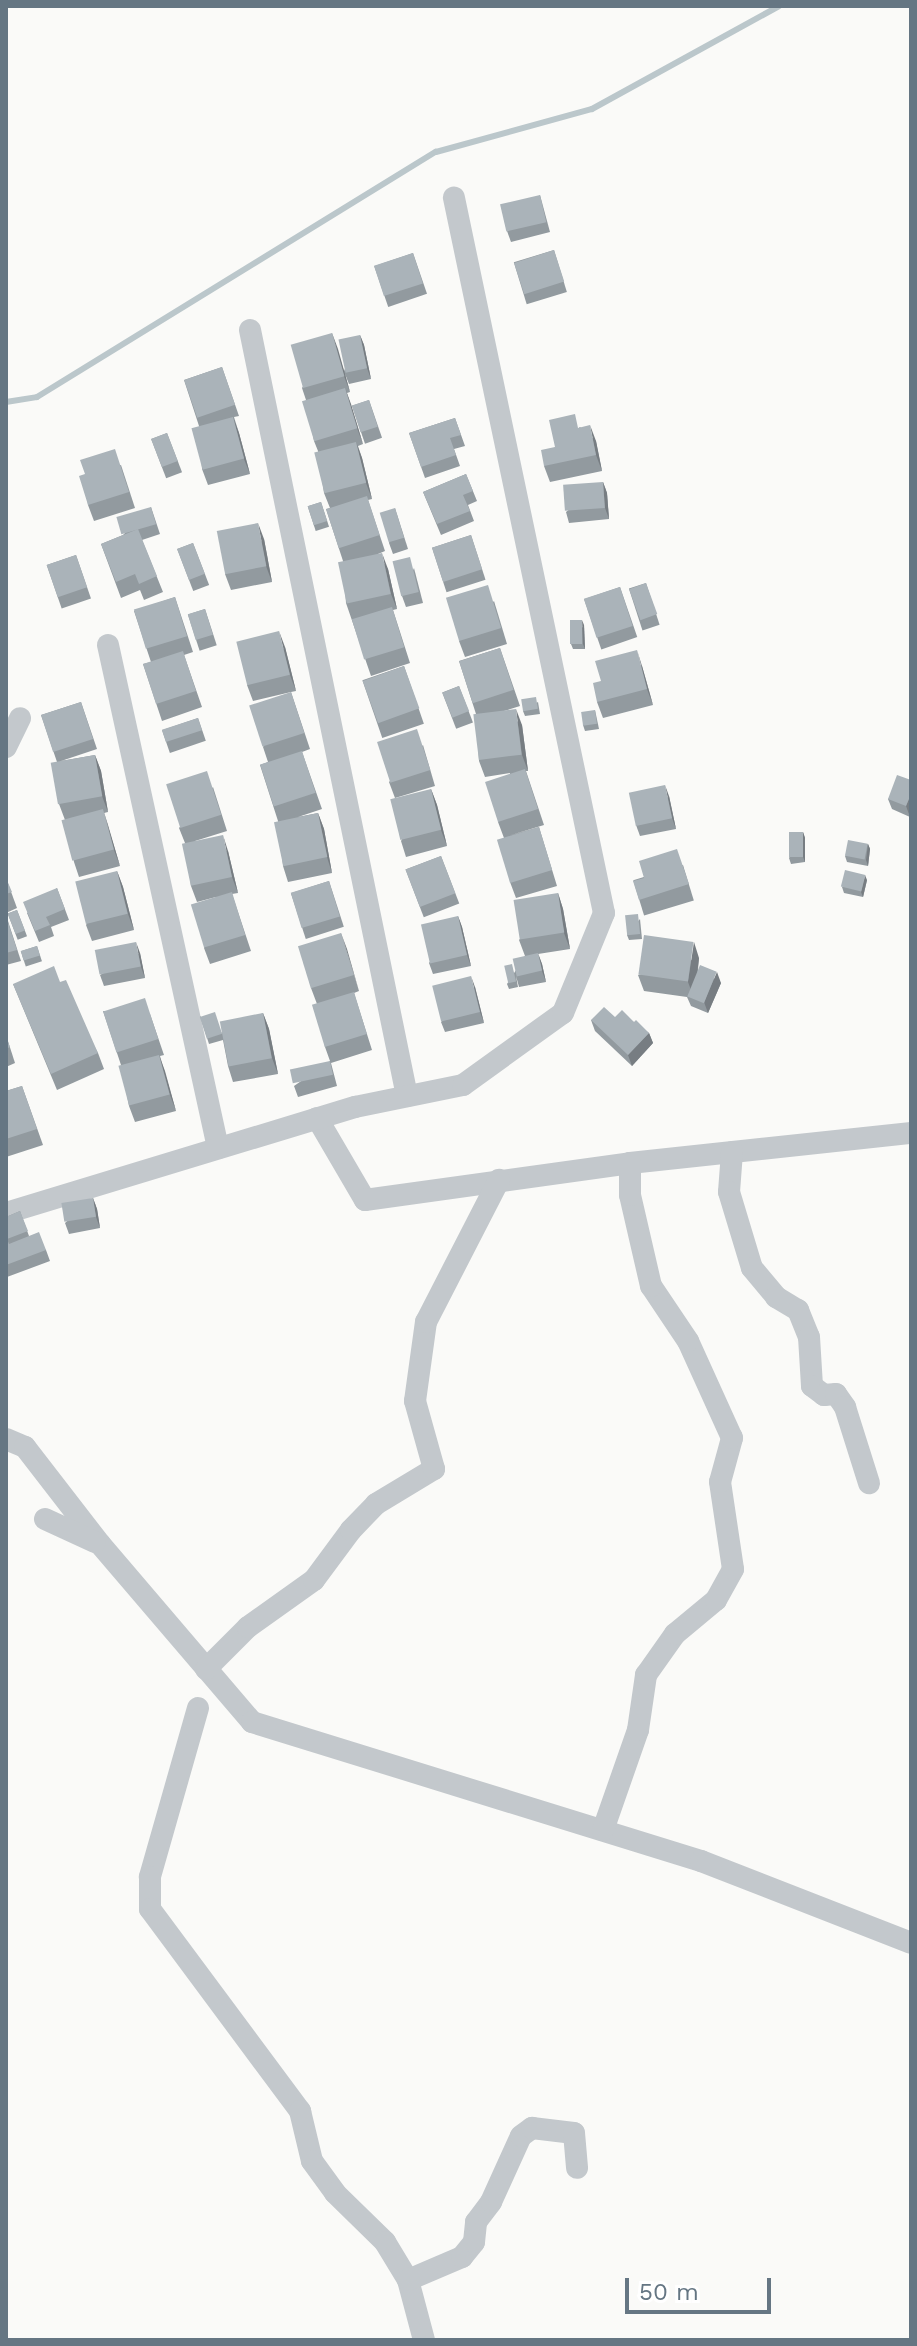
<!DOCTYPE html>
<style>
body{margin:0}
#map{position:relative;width:917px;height:2346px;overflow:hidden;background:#fafaf8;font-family:"Work Sans",sans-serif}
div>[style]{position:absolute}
.stream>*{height:6px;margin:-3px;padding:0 3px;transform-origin:3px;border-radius:3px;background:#bbc7cb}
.minor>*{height:22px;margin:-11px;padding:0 11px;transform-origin:11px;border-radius:11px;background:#c3c8cc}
.wall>*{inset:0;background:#929a9f;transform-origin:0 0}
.shaded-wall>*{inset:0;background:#777d82}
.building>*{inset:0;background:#aab3b9;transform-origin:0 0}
span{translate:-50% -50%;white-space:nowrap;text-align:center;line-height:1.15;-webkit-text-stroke:8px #fff;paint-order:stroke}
.frame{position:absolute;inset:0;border:8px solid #657683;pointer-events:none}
.scale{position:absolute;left:625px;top:2278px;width:146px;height:36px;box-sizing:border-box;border:4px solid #657683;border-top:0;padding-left:10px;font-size:24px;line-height:28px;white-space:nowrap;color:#657683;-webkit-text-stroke:6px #fff;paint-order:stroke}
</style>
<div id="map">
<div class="stream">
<i style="left:6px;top:402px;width:31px;rotate:-9deg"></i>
<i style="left:37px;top:397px;width:468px;rotate:-31.6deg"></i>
<i style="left:436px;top:152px;width:162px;rotate:-15.4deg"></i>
<i style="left:592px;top:109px;width:213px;rotate:-28.8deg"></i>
</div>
<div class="minor">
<i style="left:250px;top:330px;width:782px;rotate:78.42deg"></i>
<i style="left:108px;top:645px;width:515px;rotate:77.66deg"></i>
<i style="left:6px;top:747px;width:32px;rotate:-64deg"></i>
<i style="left:317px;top:1118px;width:95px;rotate:59.7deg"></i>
<i style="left:365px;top:1200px;width:268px;rotate:-7.9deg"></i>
<i style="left:630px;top:1163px;width:283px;rotate:-6.1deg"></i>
<i style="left:732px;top:1152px;width:40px;rotate:94.3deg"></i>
<i style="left:729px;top:1192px;width:79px;rotate:73.2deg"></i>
<i style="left:752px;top:1268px;width:38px;rotate:50deg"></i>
<i style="left:776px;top:1297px;width:26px;rotate:31deg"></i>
<i style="left:798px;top:1310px;width:29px;rotate:68deg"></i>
<i style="left:809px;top:1337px;width:49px;rotate:86.5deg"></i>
<i style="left:812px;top:1386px;width:15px;rotate:37deg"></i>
<i style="left:824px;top:1395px;width:12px;rotate:-5deg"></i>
<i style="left:836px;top:1394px;width:16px;rotate:55deg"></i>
<i style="left:845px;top:1407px;width:80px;rotate:72.5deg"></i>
<i style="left:6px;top:1213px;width:365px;rotate:-16.9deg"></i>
<i style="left:355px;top:1107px;width:110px;rotate:-11.5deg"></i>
<i style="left:463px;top:1085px;width:123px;rotate:-35.8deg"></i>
<i style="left:563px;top:1013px;width:108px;rotate:-67.7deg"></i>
<i style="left:604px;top:913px;width:731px;rotate:-101.85deg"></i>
<i style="left:6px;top:1439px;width:21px;rotate:23deg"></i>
<i style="left:25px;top:1447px;width:123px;rotate:52.3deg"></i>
<i style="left:100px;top:1544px;width:234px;rotate:49.5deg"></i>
<i style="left:252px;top:1722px;width:470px;rotate:17.2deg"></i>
<i style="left:701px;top:1861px;width:225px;rotate:21.3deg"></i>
<i style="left:45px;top:1519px;width:55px;rotate:24.7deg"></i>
<i style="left:206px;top:1669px;width:59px;rotate:-45deg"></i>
<i style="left:248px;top:1627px;width:81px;rotate:-35.5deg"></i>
<i style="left:314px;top:1580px;width:62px;rotate:-53.5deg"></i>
<i style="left:351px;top:1530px;width:36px;rotate:-46deg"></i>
<i style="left:376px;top:1504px;width:68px;rotate:-31.1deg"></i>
<i style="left:434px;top:1469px;width:71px;rotate:-105.6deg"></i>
<i style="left:415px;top:1401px;width:80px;rotate:-82.1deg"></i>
<i style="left:426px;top:1322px;width:160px;rotate:-62.8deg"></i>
<i style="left:198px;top:1708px;width:176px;rotate:105.9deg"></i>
<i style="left:150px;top:1877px;width:32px;rotate:90deg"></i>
<i style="left:150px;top:1909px;width:252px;rotate:53.4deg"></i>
<i style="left:300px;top:2111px;width:51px;rotate:76.5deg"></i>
<i style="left:312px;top:2161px;width:39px;rotate:54deg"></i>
<i style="left:335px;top:2193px;width:70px;rotate:44.4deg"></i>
<i style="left:385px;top:2242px;width:44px;rotate:58.8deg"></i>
<i style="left:408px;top:2280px;width:62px;rotate:75.1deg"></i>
<i style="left:603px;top:1830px;width:106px;rotate:-70.7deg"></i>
<i style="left:638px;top:1730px;width:56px;rotate:-81.7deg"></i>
<i style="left:646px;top:1675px;width:50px;rotate:-54.7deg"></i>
<i style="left:675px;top:1634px;width:53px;rotate:-39.7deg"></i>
<i style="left:716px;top:1600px;width:35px;rotate:-61deg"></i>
<i style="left:733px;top:1569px;width:88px;rotate:-98.5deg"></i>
<i style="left:720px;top:1482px;width:46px;rotate:-74.7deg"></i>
<i style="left:732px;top:1438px;width:107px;rotate:-114.4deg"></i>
<i style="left:688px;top:1341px;width:66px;rotate:-123.9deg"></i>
<i style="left:651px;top:1286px;width:93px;rotate:-103deg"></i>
<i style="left:630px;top:1195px;width:32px;rotate:-90deg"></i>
<i style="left:408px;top:2280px;width:59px;rotate:-23.1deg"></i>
<i style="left:462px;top:2257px;width:19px;rotate:-51deg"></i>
<i style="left:474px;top:2242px;width:20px;rotate:-84deg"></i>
<i style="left:476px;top:2222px;width:25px;rotate:-53deg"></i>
<i style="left:491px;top:2202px;width:72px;rotate:-65.6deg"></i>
<i style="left:521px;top:2136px;width:14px;rotate:-36deg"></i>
<i style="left:532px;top:2128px;width:42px;rotate:6.8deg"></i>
<i style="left:574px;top:2133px;width:35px;rotate:85deg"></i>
</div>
<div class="wall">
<i style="clip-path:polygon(540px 195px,550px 232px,511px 242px,507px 231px)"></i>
<i style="left:554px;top:250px;width:44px;height:42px;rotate:73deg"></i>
<i style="left:413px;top:253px;width:43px;height:41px;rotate:71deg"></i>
<i style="clip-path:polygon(332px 333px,344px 371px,360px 335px,364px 345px,371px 379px,349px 384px,345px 374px,350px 392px,347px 393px,363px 444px,358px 446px,362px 458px,372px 499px,368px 500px,385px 551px,378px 554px,388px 569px,397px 609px,393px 610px,410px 663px,371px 676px,346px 603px,343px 561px,326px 509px,330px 508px,324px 493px,318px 451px,314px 441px,306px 400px,302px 388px)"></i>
<i style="clip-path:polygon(222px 367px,239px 416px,234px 417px,239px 433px,250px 474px,208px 485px,202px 469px,199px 426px,184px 380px)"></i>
<i style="left:369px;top:400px;width:40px;height:18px;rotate:71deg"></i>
<i style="clip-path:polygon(455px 418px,465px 446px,454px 449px,460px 466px,425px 478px,409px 433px)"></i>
<i style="clip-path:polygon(580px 427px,596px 441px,602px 471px,550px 482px,544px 466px,555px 447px)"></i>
<i style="left:167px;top:433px;width:42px;height:17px;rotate:69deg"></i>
<i style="clip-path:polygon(121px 465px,135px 508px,94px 521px,88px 505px,85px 474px)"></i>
<i style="clip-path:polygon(466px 474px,477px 501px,468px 505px,474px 521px,441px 535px,423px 492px)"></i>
<i style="clip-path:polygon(603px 482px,607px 493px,609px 519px,569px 523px,566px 512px)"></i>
<i style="left:321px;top:502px;width:26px;height:14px;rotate:72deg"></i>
<i style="clip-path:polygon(151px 507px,160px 534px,142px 540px,163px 592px,144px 600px,140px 590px,121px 598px,101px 544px,123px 535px)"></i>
<i style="clip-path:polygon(395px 508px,408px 549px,393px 554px,389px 543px)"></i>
<i style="left:471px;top:535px;width:47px;height:41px;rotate:72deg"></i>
<i style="clip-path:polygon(264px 539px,272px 582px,231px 590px,225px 574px)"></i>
<i style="left:193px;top:543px;width:45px;height:17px;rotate:69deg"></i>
<i style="left:76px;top:555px;width:46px;height:31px;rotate:71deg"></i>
<i style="clip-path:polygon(414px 568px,423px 603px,406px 607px,402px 596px)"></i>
<i style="left:646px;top:583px;width:44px;height:18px;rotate:72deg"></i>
<i style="left:620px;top:587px;width:53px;height:38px;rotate:71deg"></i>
<i style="clip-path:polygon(175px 597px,193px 652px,184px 655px,202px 707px,162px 721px,143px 664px,151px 662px,134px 611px)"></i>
<i style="clip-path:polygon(494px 601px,507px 644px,465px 657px,459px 641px)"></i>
<i style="left:205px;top:609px;width:38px;height:18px;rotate:72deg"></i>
<i style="clip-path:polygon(584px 625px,585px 649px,573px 649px,571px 644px)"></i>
<i style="clip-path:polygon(285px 647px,296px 691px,291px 692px,310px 749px,302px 752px,322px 809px,298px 817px,318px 813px,324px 829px,332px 873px,288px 882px,283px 866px,278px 821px,260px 765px,268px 762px,263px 747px,291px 692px,253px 701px,247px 685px)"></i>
<i style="clip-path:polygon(500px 648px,520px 706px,504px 711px,522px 725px,528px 771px,526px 771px,544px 825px,508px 836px,539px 827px,557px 886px,516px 898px,510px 882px,504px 838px,498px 822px,510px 773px,485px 777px,479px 761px,476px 714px,459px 661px)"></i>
<i style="left:404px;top:666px;width:61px;height:44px;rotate:71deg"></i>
<i style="clip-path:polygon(642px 666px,653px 705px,603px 718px,597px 702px,601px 681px)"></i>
<i style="left:459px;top:686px;width:39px;height:18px;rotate:69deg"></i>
<i style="clip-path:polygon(81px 702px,97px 749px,61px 761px,95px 755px,101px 771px,108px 812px,104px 813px,120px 866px,79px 877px,74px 862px,65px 820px,59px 804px,57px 762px,41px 715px)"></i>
<i style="clip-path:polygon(538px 702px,540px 714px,525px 716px,523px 711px)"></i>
<i style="clip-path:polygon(595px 710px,599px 729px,585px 731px,583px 725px)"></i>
<i style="left:198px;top:718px;width:24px;height:38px;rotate:71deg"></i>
<i style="clip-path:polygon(423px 745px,435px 786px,395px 798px,389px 782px)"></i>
<i style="clip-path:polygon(911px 780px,911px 815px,910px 817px,892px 809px,888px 799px)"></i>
<i style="clip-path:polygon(213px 787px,227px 831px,195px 841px,228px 851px,238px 893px,232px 894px,251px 951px,210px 964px,204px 948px,216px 897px,197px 902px,191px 886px,185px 843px,179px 828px)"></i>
<i style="clip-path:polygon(431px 789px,437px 805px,447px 846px,406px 857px,401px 841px)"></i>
<i style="clip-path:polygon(669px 796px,676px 829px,640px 836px,636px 825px)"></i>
<i style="clip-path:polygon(803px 832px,805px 838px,805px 862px,791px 864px,789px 858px)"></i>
<i style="clip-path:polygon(868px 844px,870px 849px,868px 866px,847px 862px,845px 856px)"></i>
<i style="left:441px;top:856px;width:51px;height:38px;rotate:69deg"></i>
<i style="left:683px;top:865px;width:37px;height:52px;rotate:73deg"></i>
<i style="clip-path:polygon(117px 871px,123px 887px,134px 930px,92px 941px,86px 925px)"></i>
<i style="clip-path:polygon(6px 878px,17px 908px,6px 913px)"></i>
<i style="clip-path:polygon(867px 880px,863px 897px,844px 893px,842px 887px)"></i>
<i style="left:329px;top:881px;width:48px;height:40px;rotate:72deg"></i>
<i style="clip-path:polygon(57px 888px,69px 920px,51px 927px,54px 936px,39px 942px,27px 913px)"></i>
<i style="clip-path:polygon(558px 893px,563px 909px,570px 949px,538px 954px,542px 964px,546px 982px,519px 987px,516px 976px,518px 987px,509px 989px,507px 984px,525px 956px,519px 940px)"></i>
<i style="left:17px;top:910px;width:28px;height:10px;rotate:69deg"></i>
<i style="clip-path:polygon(6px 915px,21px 961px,6px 965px)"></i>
<i style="clip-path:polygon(458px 916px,462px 927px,471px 966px,433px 974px,429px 963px)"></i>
<i style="clip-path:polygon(640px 919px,642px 939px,629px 940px,627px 935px)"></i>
<i style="clip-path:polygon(341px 933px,359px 991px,354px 993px,372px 1050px,331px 1063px,337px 1086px,298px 1097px,294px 1086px,330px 1061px,325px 1047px,317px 1004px,311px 988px)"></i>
<i style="left:37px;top:946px;width:16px;height:17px;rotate:72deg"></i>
<i style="clip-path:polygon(140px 953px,145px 978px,104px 986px,100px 975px)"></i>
<i style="clip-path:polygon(699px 958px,698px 970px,721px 983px,708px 1013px,691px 1006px,687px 997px,644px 991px,638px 975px)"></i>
<i style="clip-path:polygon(60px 982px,98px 1053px,104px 1069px,57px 1090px,13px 984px)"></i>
<i style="clip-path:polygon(475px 987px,484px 1023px,445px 1032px,441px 1022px)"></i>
<i style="clip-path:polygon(103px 1011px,150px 1014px,164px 1055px,160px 1056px,176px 1111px,135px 1122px,129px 1106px,121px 1065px)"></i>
<i style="clip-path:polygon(263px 1013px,269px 1029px,278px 1074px,233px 1082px,228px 1066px,223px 1040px,209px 1044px,200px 1016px,222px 1033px)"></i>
<i style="clip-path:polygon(615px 1017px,634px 1022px,649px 1033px,653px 1043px,632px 1066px,595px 1031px,591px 1020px)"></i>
<i style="clip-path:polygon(6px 1035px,15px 1063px,6px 1067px)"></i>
<i style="clip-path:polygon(22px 1086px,43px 1145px,6px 1157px,6px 1091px)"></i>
<i style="clip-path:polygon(93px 1198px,97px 1209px,100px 1228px,69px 1234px,65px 1223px)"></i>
<i style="clip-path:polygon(20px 1211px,29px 1236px,46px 1250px,50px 1261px,7px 1277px,6px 1217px)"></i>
</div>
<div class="shaded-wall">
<i style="clip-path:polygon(332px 333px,338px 349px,350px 392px,344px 376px)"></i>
<i style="clip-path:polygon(360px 335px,364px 345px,371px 379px,367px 368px)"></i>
<i style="clip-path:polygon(345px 388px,351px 404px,363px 444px,357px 428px)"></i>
<i style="clip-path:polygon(233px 417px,239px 433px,250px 474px,244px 459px)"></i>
<i style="clip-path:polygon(590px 425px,596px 441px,602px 471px,596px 455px)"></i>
<i style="clip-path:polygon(356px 442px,362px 458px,372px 499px,366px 483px)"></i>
<i style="clip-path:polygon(603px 482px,607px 493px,609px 519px,605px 508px)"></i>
<i style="clip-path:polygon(258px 523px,264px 539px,272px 582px,266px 566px)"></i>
<i style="clip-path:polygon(382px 553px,388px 569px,397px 609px,391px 594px)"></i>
<i style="clip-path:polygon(582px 620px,584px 625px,585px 649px,583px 644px)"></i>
<i style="clip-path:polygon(279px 631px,285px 647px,296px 691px,290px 675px)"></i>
<i style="clip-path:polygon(637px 650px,642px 666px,653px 705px,647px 689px)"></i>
<i style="clip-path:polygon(516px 709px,522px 725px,528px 771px,522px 755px)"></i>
<i style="clip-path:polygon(95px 755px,101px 771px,108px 812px,102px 796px)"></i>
<i style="clip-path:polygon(665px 785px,669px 796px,676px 829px,672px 818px)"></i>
<i style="clip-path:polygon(431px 789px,437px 805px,447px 846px,441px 830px)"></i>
<i style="clip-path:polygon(911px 794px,911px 815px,910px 817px,906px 806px)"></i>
<i style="clip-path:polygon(103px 809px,108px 825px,120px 866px,114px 850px)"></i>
<i style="clip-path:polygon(318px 813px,324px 829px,332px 873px,327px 857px)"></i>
<i style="clip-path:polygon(803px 832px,805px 838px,805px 862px,803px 857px)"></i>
<i style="clip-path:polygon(223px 835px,228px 851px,238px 893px,232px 877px)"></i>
<i style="clip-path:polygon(868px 844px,870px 849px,868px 866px,866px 860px)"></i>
<i style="clip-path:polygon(117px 871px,123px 887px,134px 930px,128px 914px)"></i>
<i style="clip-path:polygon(865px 875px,867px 880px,863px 897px,861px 892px)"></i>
<i style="clip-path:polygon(558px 893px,563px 909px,570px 949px,564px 933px)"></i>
<i style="clip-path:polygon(458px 916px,462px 927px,471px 966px,467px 955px)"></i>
<i style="clip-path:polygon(341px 933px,347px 949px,359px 991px,354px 975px)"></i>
<i style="clip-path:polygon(136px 942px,140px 953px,145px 978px,141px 967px)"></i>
<i style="clip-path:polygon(694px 942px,699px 958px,694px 998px,688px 982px)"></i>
<i style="clip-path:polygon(538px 953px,542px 964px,546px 982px,542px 971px)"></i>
<i style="clip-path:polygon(717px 972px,721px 983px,708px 1013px,704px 1002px)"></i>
<i style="clip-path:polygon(471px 976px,475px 987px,484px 1023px,480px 1012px)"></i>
<i style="clip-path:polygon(263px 1013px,269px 1029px,278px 1074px,272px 1058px)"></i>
<i style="clip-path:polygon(649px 1033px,653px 1043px,632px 1066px,628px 1055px)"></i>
<i style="clip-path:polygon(159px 1055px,165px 1071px,176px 1111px,170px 1095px)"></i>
<i style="clip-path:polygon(93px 1198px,97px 1209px,100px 1228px,96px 1217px)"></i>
</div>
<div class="building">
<i style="left:540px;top:195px;width:28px;height:41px;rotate:77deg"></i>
<i style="left:554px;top:250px;width:33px;height:42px;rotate:72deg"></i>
<i style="left:413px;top:253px;width:32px;height:41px;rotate:72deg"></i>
<i style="left:332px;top:333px;width:45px;height:43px;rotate:74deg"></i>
<i style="left:360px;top:335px;width:34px;height:22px;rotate:78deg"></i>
<i style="left:222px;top:367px;width:40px;height:40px;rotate:71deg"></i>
<i style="left:345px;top:388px;width:42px;height:45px;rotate:73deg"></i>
<i style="left:369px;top:400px;width:28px;height:18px;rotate:72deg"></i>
<i style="clip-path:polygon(575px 414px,578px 428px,590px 425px,596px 455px,544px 466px,541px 450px,555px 447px,549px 420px)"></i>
<i style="left:233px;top:417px;width:43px;height:43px;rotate:75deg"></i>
<i style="clip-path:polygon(455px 418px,461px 435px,450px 438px,456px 455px,421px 467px,409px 433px)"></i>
<i style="left:167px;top:433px;width:30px;height:17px;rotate:69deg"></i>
<i style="left:356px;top:442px;width:42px;height:43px;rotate:76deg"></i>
<i style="clip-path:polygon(115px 449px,129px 492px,88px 505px,79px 476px,85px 474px,80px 460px)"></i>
<i style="clip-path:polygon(466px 474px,473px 491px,463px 495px,470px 511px,437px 524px,423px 492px)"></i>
<i style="left:603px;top:482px;width:26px;height:40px;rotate:86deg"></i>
<i style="left:367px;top:496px;width:41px;height:43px;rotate:72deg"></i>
<i style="left:321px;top:502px;width:20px;height:14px;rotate:72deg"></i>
<i style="left:151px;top:507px;width:18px;height:36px;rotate:74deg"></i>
<i style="left:395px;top:508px;width:31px;height:16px;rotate:73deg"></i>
<i style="left:258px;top:523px;width:44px;height:42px;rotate:79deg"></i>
<i style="clip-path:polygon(138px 529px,157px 576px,139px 584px,135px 574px,116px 582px,101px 544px)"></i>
<i style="left:471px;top:535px;width:36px;height:41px;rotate:72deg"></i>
<i style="left:193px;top:543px;width:33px;height:17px;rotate:69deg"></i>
<i style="left:382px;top:553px;width:42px;height:45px;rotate:78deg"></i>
<i style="left:76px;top:555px;width:34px;height:31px;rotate:71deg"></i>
<i style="left:410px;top:557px;width:36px;height:18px;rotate:76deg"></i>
<i style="left:646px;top:583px;width:33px;height:18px;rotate:70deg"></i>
<i style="left:488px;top:585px;width:45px;height:44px;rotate:73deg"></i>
<i style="left:620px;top:587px;width:41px;height:38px;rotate:72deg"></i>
<i style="left:175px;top:597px;width:41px;height:43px;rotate:73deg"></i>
<i style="left:392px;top:607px;width:42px;height:42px;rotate:73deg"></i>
<i style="left:205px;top:609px;width:27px;height:18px;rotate:73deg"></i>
<i style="left:570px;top:620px;width:12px;height:24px"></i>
<i style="left:279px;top:631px;width:45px;height:44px;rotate:76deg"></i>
<i style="left:500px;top:648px;width:44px;height:43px;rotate:72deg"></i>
<i style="clip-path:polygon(637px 650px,647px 689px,597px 702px,593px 683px,601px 681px,595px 661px)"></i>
<i style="left:183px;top:651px;width:42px;height:42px;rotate:72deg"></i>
<i style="left:404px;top:666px;width:45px;height:44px;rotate:70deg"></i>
<i style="left:459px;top:686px;width:27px;height:18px;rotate:68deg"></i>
<i style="left:291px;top:692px;width:43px;height:44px;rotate:72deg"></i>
<i style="left:536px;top:697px;width:12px;height:15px;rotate:81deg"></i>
<i style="left:81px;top:702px;width:39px;height:42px;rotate:72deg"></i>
<i style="left:516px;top:709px;width:46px;height:43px;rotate:83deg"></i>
<i style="left:595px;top:710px;width:14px;height:14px;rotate:82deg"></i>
<i style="left:198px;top:718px;width:13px;height:38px;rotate:72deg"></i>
<i style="left:417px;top:729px;width:43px;height:42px;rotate:72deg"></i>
<i style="left:302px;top:751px;width:44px;height:44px;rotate:72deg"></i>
<i style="left:95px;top:755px;width:42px;height:45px;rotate:80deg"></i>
<i style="left:525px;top:769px;width:42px;height:42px;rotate:72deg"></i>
<i style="left:207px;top:771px;width:46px;height:43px;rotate:72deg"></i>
<i style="clip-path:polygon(897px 775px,911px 780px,911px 794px,906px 806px,888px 799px)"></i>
<i style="left:665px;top:785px;width:34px;height:37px;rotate:78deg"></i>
<i style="left:431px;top:789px;width:42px;height:42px;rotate:76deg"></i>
<i style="left:103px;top:809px;width:42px;height:43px;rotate:75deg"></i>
<i style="left:318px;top:813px;width:45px;height:45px;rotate:78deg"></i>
<i style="left:539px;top:827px;width:45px;height:44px;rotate:73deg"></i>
<i style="left:803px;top:832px;width:25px;height:14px;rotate:90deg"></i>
<i style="left:223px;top:835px;width:43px;height:42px;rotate:78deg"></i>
<i style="left:848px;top:840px;width:20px;height:16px;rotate:11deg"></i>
<i style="clip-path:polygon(677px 849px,689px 884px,639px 900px,633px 881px,644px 878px,639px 861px)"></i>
<i style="left:441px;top:856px;width:40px;height:38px;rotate:69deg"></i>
<i style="left:845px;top:870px;width:21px;height:17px;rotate:14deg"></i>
<i style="left:117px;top:871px;width:44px;height:43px;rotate:76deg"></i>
<i style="clip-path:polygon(6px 878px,12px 892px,6px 894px)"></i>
<i style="left:329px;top:881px;width:37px;height:40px;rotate:73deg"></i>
<i style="clip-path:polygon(57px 888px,65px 909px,46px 917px,50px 925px,35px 931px,23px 902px)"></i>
<i style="left:232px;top:892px;width:45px;height:43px;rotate:73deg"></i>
<i style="left:558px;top:893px;width:40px;height:45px;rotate:81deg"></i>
<i style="left:17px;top:910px;width:22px;height:10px;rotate:69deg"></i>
<i style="left:638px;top:914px;width:20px;height:13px;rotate:84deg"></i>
<i style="clip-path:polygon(6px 916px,17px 950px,6px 953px)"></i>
<i style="left:458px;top:916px;width:40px;height:38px;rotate:77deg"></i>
<i style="left:341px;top:933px;width:44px;height:45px;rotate:73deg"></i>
<i style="left:644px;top:935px;width:50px;height:40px;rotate:8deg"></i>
<i style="left:136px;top:942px;width:25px;height:42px;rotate:79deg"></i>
<i style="left:37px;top:946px;width:10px;height:17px;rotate:73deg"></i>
<i style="left:538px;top:953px;width:18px;height:26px;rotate:77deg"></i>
<i style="left:512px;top:964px;width:18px;height:8px;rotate:77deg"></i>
<i style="left:700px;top:965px;width:18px;height:34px;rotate:22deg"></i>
<i style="clip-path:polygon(54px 966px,60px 982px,66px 980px,98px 1053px,51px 1074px,13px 984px)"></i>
<i style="left:471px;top:976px;width:37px;height:40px;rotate:76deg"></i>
<i style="left:354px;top:992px;width:44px;height:44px;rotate:73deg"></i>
<i style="left:145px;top:998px;width:43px;height:44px;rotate:72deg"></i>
<i style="clip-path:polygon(604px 1007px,615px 1017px,622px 1010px,634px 1022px,636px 1020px,649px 1033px,628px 1055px,591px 1020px)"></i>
<i style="left:215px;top:1012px;width:23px;height:16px;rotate:72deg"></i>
<i style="left:263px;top:1013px;width:46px;height:44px;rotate:79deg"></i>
<i style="clip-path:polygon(6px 1037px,10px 1047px,6px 1049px)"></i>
<i style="left:159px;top:1055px;width:41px;height:42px;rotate:75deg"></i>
<i style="left:330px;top:1061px;width:14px;height:41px;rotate:78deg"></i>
<i style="clip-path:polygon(22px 1086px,37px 1129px,6px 1139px,6px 1091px)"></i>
<i style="left:93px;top:1198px;width:19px;height:32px;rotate:81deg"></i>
<i style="clip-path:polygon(20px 1211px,28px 1231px,7px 1239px,9px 1244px,39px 1232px,46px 1250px,6px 1265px,6px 1217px)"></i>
</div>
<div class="frame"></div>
<div class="scale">50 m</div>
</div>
